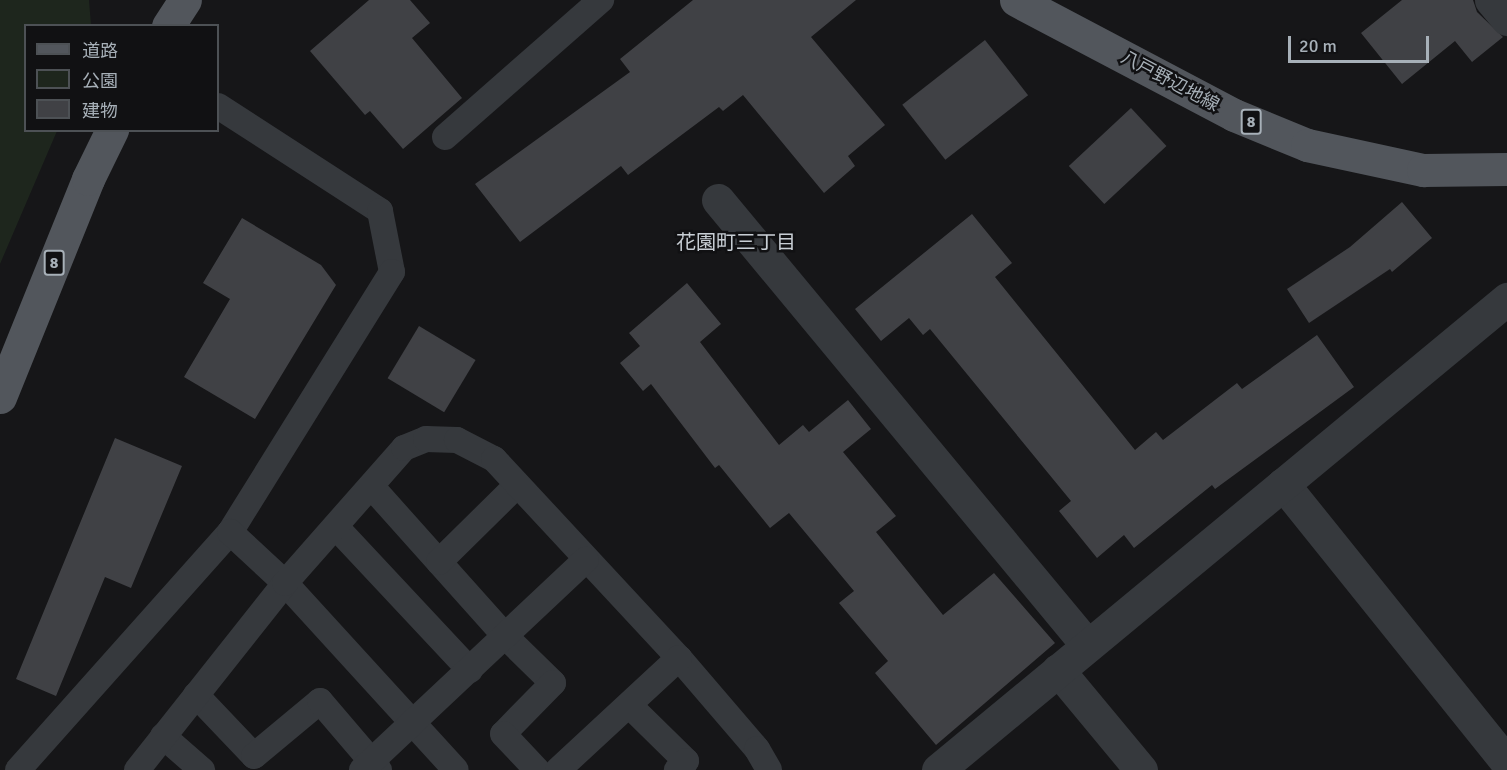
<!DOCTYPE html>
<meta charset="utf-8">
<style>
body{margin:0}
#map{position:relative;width:1507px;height:770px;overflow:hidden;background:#161618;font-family:Signika,"Noto Sans JP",sans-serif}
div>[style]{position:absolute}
.green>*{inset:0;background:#1e261d}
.building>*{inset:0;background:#404145;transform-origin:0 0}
.lane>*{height:26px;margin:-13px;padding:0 13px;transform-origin:13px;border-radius:13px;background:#36393d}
.street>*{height:33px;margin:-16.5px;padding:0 16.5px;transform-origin:16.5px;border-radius:16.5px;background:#36393d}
.primary>*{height:33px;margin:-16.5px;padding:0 16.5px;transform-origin:16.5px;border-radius:16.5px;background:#52565c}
span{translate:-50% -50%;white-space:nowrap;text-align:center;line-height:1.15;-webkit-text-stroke:5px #111113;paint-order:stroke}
.shield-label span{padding:2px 4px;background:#111113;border:2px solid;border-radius:4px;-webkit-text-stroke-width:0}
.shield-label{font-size:16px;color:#a7b0b8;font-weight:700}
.street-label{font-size:18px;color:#a7b0b8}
.neighbourhood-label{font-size:20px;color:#c8ced4}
.legend{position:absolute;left:24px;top:24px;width:195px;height:108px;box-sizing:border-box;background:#111113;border:2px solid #4d5155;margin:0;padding:8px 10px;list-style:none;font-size:18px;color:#a7b0b8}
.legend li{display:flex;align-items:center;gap:12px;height:30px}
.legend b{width:30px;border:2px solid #4d5155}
.scale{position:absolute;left:1288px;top:36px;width:141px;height:27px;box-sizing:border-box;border:3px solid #a7b0b8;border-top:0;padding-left:8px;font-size:18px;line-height:21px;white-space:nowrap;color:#a7b0b8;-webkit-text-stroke:4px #111113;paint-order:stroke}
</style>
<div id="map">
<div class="green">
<i style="clip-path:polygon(0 0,89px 0,91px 25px,26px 26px,26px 130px,57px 131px,0 264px)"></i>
</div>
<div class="building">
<i style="clip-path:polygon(369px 0,410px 0,430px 23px,412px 38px,462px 98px,403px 149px,370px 111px,365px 115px,310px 51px)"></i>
<i style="clip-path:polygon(693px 0,856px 0,811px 37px,885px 125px,848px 156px,855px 166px,824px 193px,743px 95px,723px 111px,719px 107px,628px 175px,621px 166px,520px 242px,475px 184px,630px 72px,620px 59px)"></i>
<i style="clip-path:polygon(1402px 0,1473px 0,1477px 12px,1503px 37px,1472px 62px,1455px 41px,1402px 84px,1361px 33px)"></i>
<i style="left:985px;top:40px;width:70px;height:105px;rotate:52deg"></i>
<i style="left:1131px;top:108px;width:52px;height:85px;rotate:47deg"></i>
<i style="clip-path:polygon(1402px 202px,1432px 238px,1392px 272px,1390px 269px,1309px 323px,1287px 289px,1350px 247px)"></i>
<i style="clip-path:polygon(972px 214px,1012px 263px,995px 277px,1135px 450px,1156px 432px,1163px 440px,1237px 383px,1242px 389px,1317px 335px,1354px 387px,1215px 489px,1212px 485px,1134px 548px,1124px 535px,1097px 558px,1059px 511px,1071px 501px,930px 329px,923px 335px,909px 318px,881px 341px,855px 309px)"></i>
<i style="clip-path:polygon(242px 218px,321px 265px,336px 285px,255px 419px,184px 377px,230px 299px,203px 283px)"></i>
<i style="clip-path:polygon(687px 283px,721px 324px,700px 342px,779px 445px,803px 425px,809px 432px,848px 400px,871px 429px,843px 452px,896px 516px,876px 532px,943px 615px,994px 573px,1055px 643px,936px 745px,875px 673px,888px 661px,839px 603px,854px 591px,789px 513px,770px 528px,719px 465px,715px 468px,651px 384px,643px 391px,620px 363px,640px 346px,629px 333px)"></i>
<i style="left:419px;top:326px;width:66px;height:61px;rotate:31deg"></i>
<i style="clip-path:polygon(115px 438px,182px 466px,131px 588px,105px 577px,56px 696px,16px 679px)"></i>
</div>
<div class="lane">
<i style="left:218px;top:106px;width:193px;rotate:32.9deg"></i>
<i style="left:380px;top:211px;width:62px;rotate:78.9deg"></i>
<i style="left:392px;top:272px;width:306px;rotate:121.9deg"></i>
<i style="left:445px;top:137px;width:208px;rotate:-41.3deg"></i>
<i style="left:371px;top:486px;width:201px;rotate:48.2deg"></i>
<i style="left:505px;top:636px;width:67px;rotate:44.4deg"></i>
<i style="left:553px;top:683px;width:71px;rotate:134.4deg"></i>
<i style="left:503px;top:734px;width:50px;rotate:46.6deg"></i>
<i style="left:336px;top:527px;width:196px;rotate:46.9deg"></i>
<i style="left:439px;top:562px;width:110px;rotate:-44.6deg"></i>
<i style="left:196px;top:695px;width:84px;rotate:46.4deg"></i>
<i style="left:254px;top:756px;width:86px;rotate:-39.8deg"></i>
<i style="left:320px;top:701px;width:91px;rotate:49.5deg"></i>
<i style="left:629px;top:705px;width:80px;rotate:44.5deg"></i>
<i style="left:686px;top:761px;width:13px;rotate:135deg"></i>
<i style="left:163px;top:736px;width:52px;rotate:41.1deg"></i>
<i style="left:18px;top:770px;width:319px;rotate:-48.3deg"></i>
<i style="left:230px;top:532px;width:75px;rotate:42.8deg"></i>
<i style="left:285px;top:583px;width:253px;rotate:47.6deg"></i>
<i style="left:137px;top:770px;width:238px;rotate:-51.6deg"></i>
<i style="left:285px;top:583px;width:180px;rotate:-48.6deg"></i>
<i style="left:404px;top:448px;width:24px;rotate:-22deg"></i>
<i style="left:426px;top:439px;width:31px;rotate:2deg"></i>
<i style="left:457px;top:440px;width:42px;rotate:27.2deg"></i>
<i style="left:494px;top:459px;width:272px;rotate:47.1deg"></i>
<i style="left:679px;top:658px;width:120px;rotate:49.4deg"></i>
<i style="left:757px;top:749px;width:24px;rotate:60deg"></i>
<i style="left:362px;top:770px;width:307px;rotate:-43.2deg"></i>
<i style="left:558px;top:770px;width:165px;rotate:-42.8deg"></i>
</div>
<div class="street">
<i style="left:1491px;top:0;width:25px;rotate:50deg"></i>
<i style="left:718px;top:200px;width:578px;rotate:50.33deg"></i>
<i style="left:1283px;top:484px;width:358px;rotate:51.2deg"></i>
<i style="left:1058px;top:670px;width:130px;rotate:50.3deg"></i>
<i style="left:938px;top:770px;width:739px;rotate:-39.62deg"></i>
</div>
<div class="primary">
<i style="left:1016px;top:0;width:246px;rotate:27.8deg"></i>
<i style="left:1234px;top:115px;width:79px;rotate:22.3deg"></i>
<i style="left:1307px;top:145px;width:119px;rotate:12.2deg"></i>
<i style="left:1423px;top:170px;width:84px;rotate:-0.7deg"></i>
<i style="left:168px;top:26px;width:31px;rotate:-57deg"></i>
<i style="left:0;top:397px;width:235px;rotate:-68deg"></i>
<i style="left:88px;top:179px;width:55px;rotate:-63.9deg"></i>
</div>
<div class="shield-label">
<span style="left:1251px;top:122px">8</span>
<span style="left:54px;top:263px">8</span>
</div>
<div class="street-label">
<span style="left:1170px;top:81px;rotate:28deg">八戸野辺地線</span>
</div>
<div class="neighbourhood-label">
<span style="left:736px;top:242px">花園町三丁目</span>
</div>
<ul class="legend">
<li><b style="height:8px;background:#52565c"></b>道路</li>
<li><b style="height:16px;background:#1e261d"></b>公園</li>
<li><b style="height:16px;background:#404145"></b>建物</li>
</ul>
<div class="scale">20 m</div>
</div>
